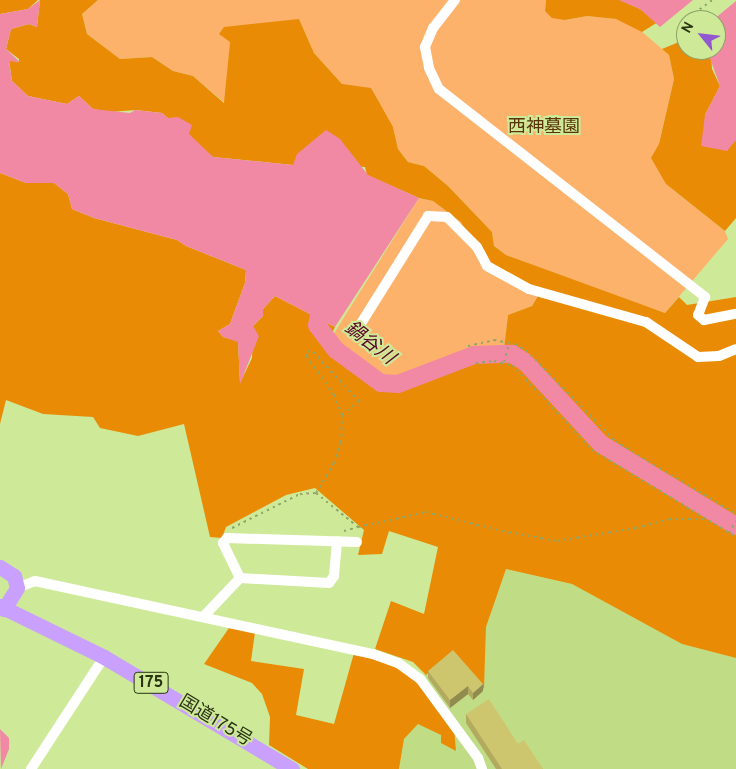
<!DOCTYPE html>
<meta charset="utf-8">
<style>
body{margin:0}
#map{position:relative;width:736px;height:769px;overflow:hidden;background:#ceea99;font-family:Overpass,"Noto Sans JP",sans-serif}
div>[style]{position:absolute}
.built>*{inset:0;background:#c0dd86}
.green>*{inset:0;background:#fcb26b}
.forest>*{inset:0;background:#e98b04}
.water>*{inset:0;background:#f189a5}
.river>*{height:18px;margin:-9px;padding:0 9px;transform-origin:9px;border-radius:9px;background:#f189a5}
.path>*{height:2px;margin-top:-1px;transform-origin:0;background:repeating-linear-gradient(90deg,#91a667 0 2.5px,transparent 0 6.5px)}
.minor>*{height:10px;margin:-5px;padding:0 5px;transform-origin:5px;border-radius:5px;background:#fff}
.highway>*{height:15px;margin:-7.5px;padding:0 7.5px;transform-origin:7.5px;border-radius:7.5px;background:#c9a0fd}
.wall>*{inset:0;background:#b1aa5f}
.shaded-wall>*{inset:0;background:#908b4e}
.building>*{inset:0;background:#cec66f}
span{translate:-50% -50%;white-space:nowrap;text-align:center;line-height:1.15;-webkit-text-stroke:4px #ceea99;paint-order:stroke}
.shield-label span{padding:1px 4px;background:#ceea99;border:1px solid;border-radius:4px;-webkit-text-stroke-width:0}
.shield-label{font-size:16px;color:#2a3413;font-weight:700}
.park-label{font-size:18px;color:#5a3408}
.street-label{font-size:18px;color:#2a3413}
.water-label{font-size:19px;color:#590528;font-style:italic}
.north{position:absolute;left:676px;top:10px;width:50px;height:50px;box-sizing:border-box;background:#ceea99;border:1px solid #8ca163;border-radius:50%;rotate:299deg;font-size:14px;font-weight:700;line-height:20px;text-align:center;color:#2a3413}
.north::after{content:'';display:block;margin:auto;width:18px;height:22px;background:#9258cf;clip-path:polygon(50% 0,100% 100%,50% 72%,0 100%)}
</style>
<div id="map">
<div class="built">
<i style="clip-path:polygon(505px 569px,572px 584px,682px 644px,736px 658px,736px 769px,399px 769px,404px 739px,418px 724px,442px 735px,455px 751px,418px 680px,451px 653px,484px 688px,486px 627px)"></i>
</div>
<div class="green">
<i style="clip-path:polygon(98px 0,546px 0,545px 11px,565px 20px,587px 16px,616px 19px,640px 30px,669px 55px,674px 79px,659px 144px,666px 184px,725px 231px,728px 239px,665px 313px,559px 276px,506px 255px,494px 246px,492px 232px,448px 186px,424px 166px,408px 162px,398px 149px,393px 127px,342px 84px,314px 53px,299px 19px,230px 42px,225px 103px,193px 76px,173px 71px,152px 57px,120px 59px,87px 34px,82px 14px)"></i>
<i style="clip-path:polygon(419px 198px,433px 201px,461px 222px,480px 264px,541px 291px,532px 306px,508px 315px,503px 359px,475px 358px,398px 387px,377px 385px,326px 346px)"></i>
</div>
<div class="forest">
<i style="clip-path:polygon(0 0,38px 0,28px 9px,0 14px)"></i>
<i style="clip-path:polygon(40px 0,98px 0,82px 14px,87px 34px,120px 59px,152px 57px,173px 71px,193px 76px,224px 103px,230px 42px,219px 34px,224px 27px,299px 19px,314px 53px,342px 84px,371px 88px,393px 127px,398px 149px,408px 162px,424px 166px,448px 186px,492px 232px,494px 246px,506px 255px,665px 313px,679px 297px,687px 305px,736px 297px,736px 658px,682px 644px,572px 584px,506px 569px,486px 627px,484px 689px,451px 653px,426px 675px,413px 662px,375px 649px,391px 601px,424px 614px,438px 547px,389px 531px,382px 554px,358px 555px,364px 530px,315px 488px,286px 495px,226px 527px,222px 538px,210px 537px,184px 424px,138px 436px,100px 428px,93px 417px,43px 414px,6px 400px,0 424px,0 173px,26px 183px,54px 183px,68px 194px,72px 209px,94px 218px,177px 240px,186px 246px,246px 270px,245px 283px,230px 324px,218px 331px,223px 337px,238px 341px,240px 383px,252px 358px,253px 326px,263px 316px,263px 309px,275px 296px,335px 327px,326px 346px,377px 385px,398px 387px,475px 358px,503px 358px,508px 315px,532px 306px,541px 291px,480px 264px,461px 222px,433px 201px,419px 198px,367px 175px,365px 167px,293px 165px,213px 157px,162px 113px,136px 110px,110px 112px,93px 109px,79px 96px,67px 104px,28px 96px,12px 81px,9px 60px,19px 62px,19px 59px,6px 49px,11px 29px,29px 24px,37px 27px)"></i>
<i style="clip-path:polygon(546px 0,620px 0,640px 9px,658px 22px,642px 32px,616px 19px,587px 16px,565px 20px,552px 18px,545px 11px)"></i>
<i style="clip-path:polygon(686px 39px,686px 50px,707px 50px,711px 54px,712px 69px,720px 86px,705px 115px,733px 142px,736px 140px,736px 218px,725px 231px,666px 184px,651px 158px,659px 144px,674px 79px,669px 55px,662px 49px)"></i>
<i style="clip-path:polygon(229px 628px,255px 632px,251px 661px,304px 669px,296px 715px,334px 724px,354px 653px,398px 664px,409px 672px,454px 728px,456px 751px,441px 743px,441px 735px,418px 724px,404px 739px,399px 769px,308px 769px,269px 745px,270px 717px,262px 694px,252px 683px,204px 664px)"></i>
</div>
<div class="water">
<i style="clip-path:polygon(40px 0,37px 27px,29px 24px,11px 29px,6px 49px,20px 62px,9px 61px,12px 81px,28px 96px,67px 104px,79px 96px,93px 109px,130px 113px,135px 110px,162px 113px,168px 118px,178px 117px,192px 125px,189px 134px,213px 157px,293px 165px,297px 154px,326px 130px,340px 139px,368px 175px,419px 198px,335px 327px,275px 296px,263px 309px,263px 316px,253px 326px,259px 336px,240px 384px,238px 342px,223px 337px,218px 331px,230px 324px,245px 283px,246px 270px,186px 246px,177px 240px,94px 218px,72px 209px,68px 194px,54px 183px,26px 183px,0 173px,0 14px,28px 9px)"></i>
<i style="clip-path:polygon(619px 0,693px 0,660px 27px,640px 9px)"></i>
<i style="clip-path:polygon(736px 1px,736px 140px,727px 151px,701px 146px,705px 115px,720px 86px,707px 50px,716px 50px,716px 20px,713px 20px)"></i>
<i style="clip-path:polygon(0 729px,9px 738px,9px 749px,1px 769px)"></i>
</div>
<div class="river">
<i style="left:323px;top:295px;width:31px;rotate:101deg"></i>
<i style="left:317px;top:325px;width:31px;rotate:53deg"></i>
<i style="left:336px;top:350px;width:56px;rotate:36.3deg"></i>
<i style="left:381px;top:383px;width:17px;rotate:3deg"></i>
<i style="left:398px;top:384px;width:81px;rotate:-20.9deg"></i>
<i style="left:474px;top:355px;width:38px;rotate:-2deg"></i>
<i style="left:512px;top:354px;width:15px;rotate:32deg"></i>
<i style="left:525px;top:362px;width:112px;rotate:47.2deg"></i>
<i style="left:601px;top:444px;width:158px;rotate:31.3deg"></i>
</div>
<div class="path">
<i style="left:689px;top:17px;width:29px;rotate:-36deg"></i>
<i style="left:468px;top:346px;width:27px;rotate:-13deg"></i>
<i style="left:494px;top:340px;width:21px;rotate:11deg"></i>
<i style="left:515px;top:344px;width:13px;rotate:29deg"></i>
<i style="left:526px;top:350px;width:127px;rotate:45.6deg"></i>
<i style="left:615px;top:441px;width:141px;rotate:31.1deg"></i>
<i style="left:504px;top:362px;width:20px;rotate:-75deg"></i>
<i style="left:476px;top:363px;width:18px;rotate:-6deg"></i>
<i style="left:494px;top:361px;width:18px;rotate:13deg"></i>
<i style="left:512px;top:365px;width:117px;rotate:46.7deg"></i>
<i style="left:592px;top:450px;width:168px;rotate:31.1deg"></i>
<i style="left:316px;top:493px;width:35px;rotate:-59deg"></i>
<i style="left:334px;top:463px;width:21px;rotate:-71deg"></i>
<i style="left:341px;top:443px;width:28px;rotate:-88deg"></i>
<i style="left:342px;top:415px;width:22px;rotate:-112deg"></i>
<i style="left:334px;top:395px;width:47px;rotate:-125.4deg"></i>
<i style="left:307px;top:357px;width:6px;rotate:-90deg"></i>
<i style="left:307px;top:351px;width:6px;rotate:9deg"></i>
<i style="left:313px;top:352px;width:67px;rotate:46.8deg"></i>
<i style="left:359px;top:401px;width:22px;rotate:141deg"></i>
<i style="left:232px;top:528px;width:76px;rotate:-26.6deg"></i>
<i style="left:300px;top:494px;width:16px;rotate:-4deg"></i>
<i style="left:316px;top:493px;width:54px;rotate:39deg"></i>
<i style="left:358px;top:527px;width:70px;rotate:-12.4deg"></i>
<i style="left:426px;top:512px;width:78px;rotate:14deg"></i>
<i style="left:502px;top:531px;width:56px;rotate:10.3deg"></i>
<i style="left:557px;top:541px;width:80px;rotate:-9.3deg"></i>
<i style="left:636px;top:528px;width:34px;rotate:-15deg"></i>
<i style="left:669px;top:519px;width:36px"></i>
<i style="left:344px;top:531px;width:15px;rotate:-16deg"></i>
<i style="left:729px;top:533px;width:14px;rotate:-60deg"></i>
</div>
<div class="minor">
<i style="left:455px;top:0;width:36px;rotate:128deg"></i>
<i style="left:433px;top:28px;width:21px;rotate:113deg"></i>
<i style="left:425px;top:47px;width:21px;rotate:79deg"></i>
<i style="left:429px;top:68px;width:23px;rotate:65deg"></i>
<i style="left:439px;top:89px;width:338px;rotate:38deg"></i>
<i style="left:705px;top:297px;width:19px;rotate:111deg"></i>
<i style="left:698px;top:315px;width:8px;rotate:40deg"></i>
<i style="left:704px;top:320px;width:33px;rotate:-11deg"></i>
<i style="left:355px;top:333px;width:138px;rotate:-58deg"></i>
<i style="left:428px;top:216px;width:19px;rotate:3deg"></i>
<i style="left:447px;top:217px;width:42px;rotate:45deg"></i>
<i style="left:477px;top:247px;width:21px;rotate:62deg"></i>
<i style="left:487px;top:266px;width:48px;rotate:28.7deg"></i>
<i style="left:529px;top:289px;width:122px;rotate:15.8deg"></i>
<i style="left:646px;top:322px;width:63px;rotate:33.9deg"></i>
<i style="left:698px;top:357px;width:21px;rotate:-3deg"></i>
<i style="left:719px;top:356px;width:18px;rotate:-22deg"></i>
<i style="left:240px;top:578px;width:89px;rotate:3.2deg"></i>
<i style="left:329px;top:583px;width:9px;rotate:-54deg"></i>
<i style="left:334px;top:576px;width:35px;rotate:-85deg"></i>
<i style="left:17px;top:588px;width:19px;rotate:-21deg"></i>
<i style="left:35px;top:581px;width:346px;rotate:12.2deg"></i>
<i style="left:373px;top:654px;width:27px;rotate:20deg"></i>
<i style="left:398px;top:663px;width:29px;rotate:36deg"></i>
<i style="left:421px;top:680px;width:97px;rotate:53.8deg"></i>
<i style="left:478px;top:758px;width:12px;rotate:70deg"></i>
<i style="left:203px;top:617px;width:54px;rotate:-46.5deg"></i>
<i style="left:240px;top:578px;width:39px;rotate:-116deg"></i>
<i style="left:223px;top:543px;width:6px;rotate:-51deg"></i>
<i style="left:227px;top:538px;width:130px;rotate:1.8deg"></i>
<i style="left:31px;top:769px;width:134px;rotate:-56.9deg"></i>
</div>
<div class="highway">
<i style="left:0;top:567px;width:17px;rotate:33deg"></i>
<i style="left:14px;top:576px;width:12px;rotate:76deg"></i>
<i style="left:17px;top:588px;width:25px;rotate:122deg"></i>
<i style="left:0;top:606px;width:116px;rotate:26.1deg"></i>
<i style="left:104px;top:657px;width:219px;rotate:30.8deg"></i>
</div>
<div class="wall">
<i style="clip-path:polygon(428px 671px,483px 691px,473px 700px,468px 694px,450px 708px,428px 678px)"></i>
<i style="clip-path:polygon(466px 714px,518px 744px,543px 769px,496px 769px,466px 723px)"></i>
</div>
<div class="shaded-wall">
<i style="clip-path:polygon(483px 684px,483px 691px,473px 700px,473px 693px)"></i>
<i style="clip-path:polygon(468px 686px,468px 694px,450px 708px,450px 700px)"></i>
</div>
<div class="building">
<i style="clip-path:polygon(453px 650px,483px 684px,473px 693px,468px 686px,450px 700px,428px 671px)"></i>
<i style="clip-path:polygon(489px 699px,518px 744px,524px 740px,543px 769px,502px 769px,466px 714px)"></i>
</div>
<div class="shield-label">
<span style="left:151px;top:683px">175</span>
</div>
<div class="park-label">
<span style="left:544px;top:128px">西神墓園</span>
</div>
<div class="street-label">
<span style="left:215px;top:722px;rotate:31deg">国道175号</span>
</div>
<div class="water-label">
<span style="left:369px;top:344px;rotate:38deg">鍋谷川</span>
</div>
<div class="north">N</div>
</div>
